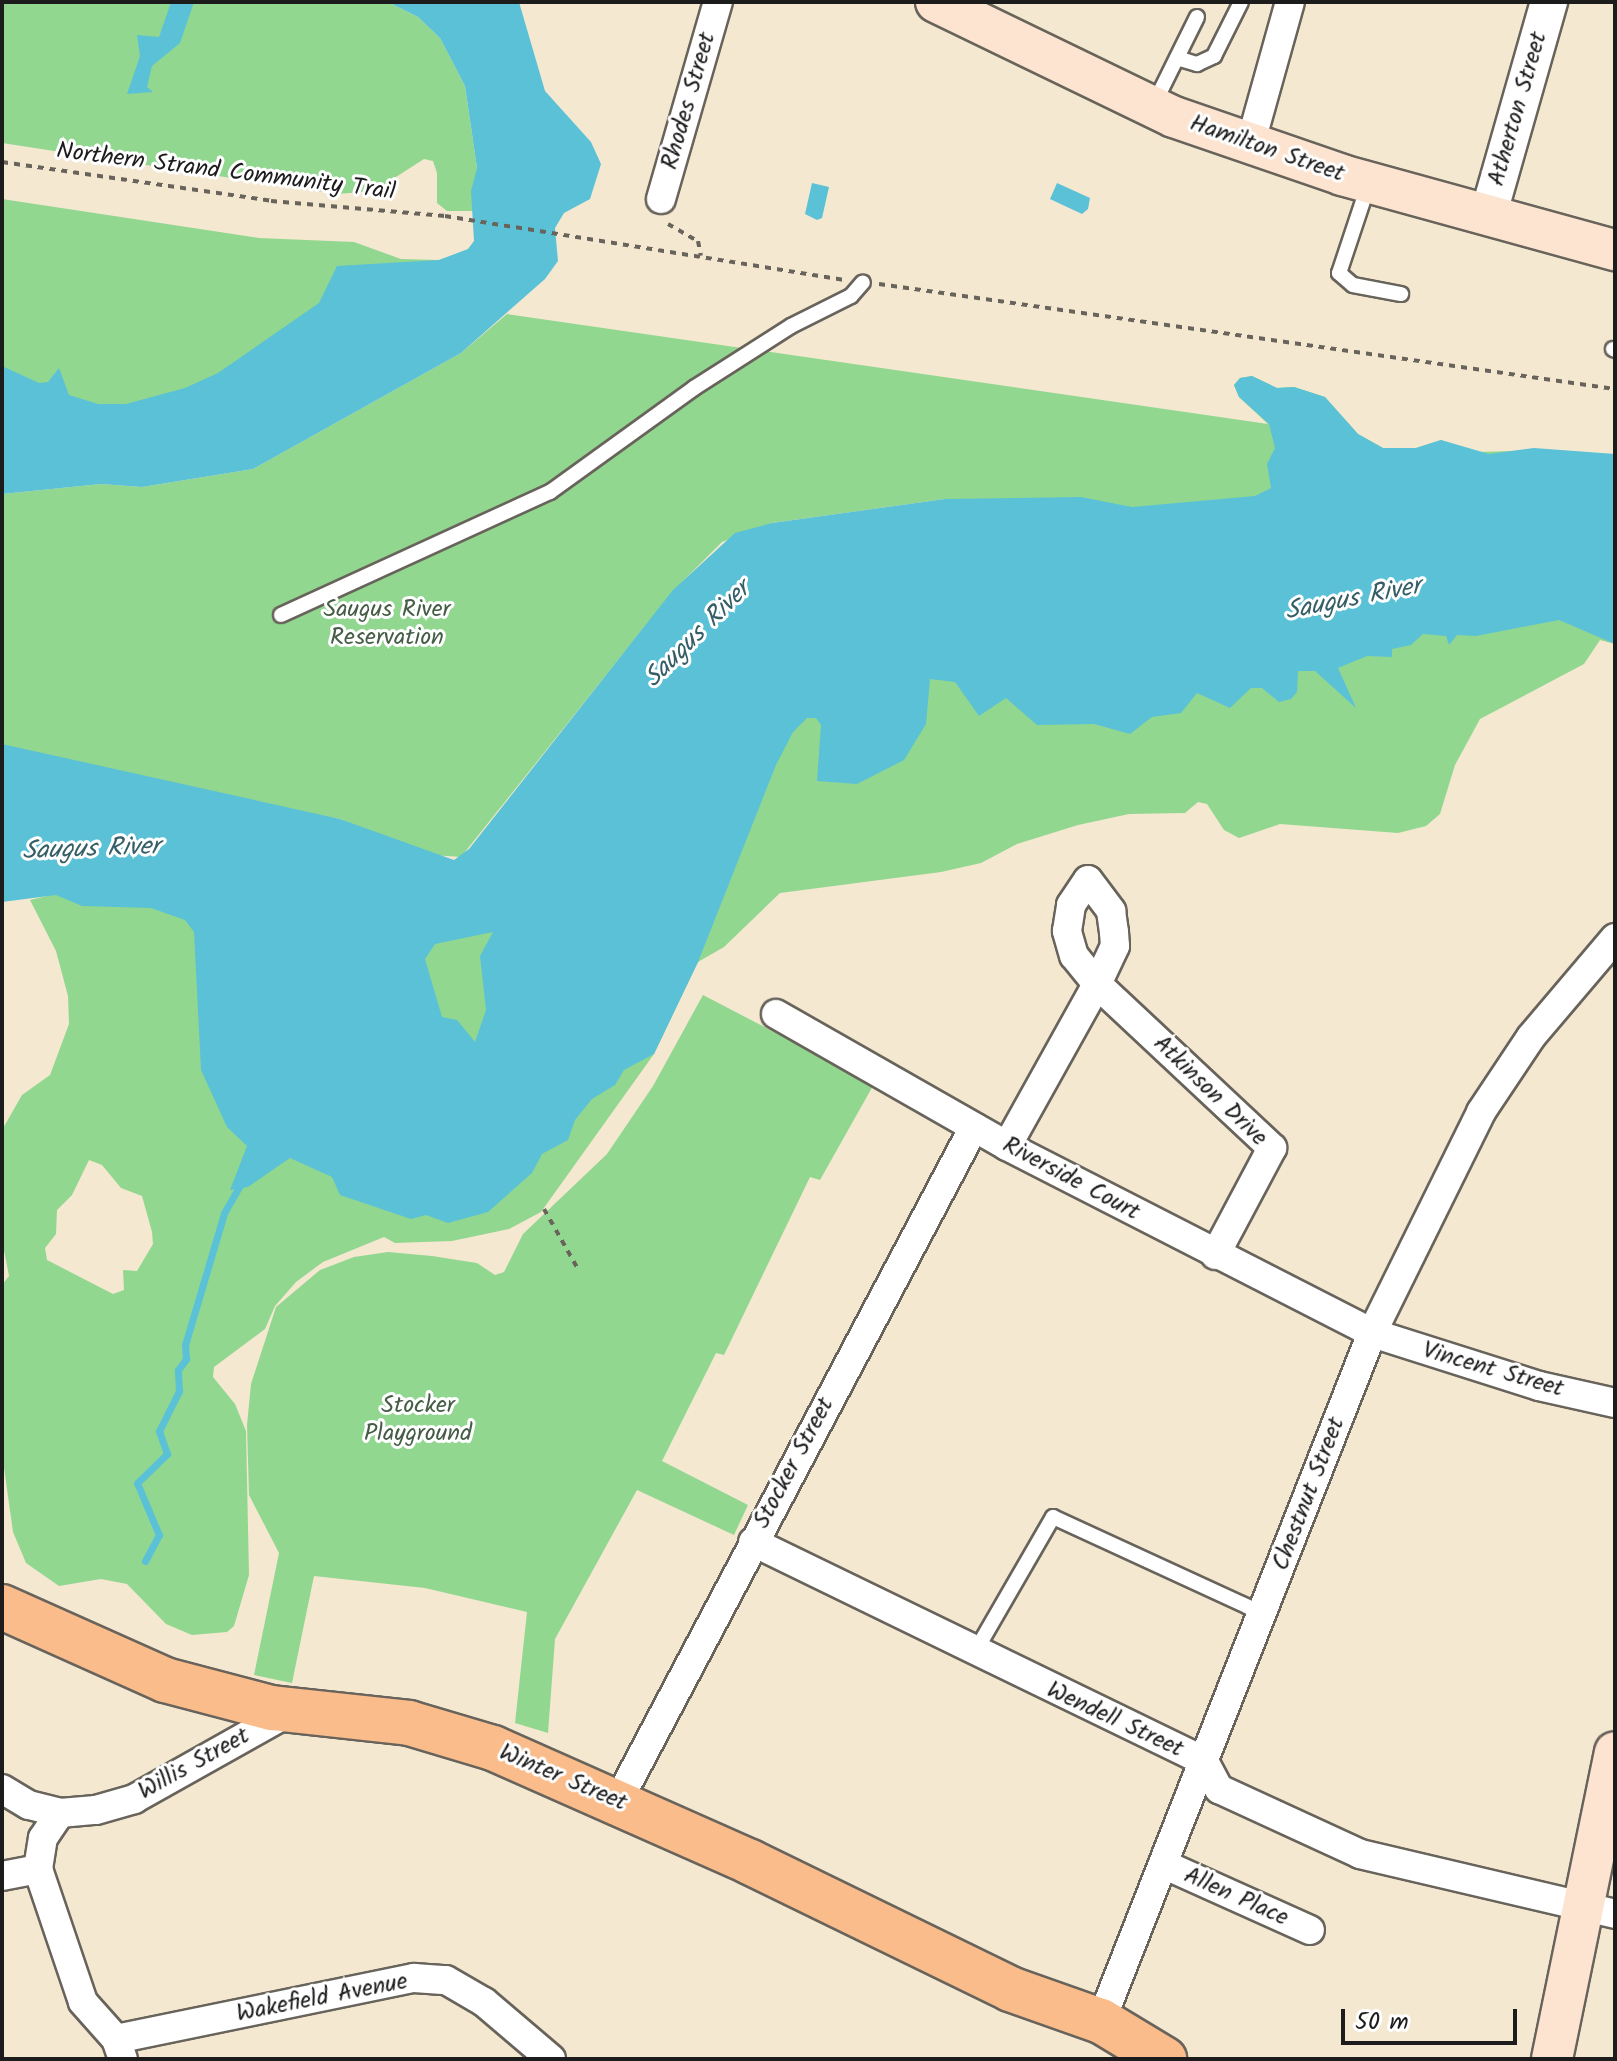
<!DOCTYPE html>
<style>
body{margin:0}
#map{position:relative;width:1617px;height:2061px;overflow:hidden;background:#f4e8d1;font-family:Kalam,sans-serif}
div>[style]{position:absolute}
.green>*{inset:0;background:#92d790}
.water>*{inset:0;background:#5ac1d7}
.stream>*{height:7px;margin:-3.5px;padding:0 3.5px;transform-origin:3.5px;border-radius:3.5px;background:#5ac1d7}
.path>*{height:4px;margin-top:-2px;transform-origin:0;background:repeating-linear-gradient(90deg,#68635b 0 6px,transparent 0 12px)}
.roads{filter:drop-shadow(2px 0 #68635b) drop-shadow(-2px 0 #68635b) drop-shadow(0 2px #68635b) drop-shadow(0 -2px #68635b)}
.service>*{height:14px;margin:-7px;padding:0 7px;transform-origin:7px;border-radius:7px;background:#fff}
.minor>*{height:28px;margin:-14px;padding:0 14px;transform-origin:14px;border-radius:14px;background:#fff}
.tertiary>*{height:36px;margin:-18px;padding:0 18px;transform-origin:18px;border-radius:18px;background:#fff}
.secondary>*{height:40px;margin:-20px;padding:0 20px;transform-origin:20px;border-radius:20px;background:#fde4d0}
.primary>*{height:44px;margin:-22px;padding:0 22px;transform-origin:22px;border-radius:22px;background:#f9bc8a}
span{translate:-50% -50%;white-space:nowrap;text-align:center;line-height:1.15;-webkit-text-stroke:6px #fff;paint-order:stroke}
.street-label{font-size:24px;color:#1c1c1c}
.park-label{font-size:24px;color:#455d45}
.water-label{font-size:26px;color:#355e67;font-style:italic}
.frame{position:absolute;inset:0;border:4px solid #1c1c1c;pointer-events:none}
.scale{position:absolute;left:1341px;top:2009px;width:176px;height:36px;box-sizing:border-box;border:4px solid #1c1c1c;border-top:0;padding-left:10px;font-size:24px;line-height:28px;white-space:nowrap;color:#1c1c1c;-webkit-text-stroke:6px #fff;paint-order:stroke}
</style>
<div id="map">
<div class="green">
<i style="clip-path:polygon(2px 2px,388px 2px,418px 17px,440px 38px,465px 86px,477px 168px,473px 211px,447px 211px,437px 203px,437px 173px,433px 161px,424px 159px,374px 191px,337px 194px,2px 143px)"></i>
<i style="clip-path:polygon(2px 199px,259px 238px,354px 242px,401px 259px,439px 260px,464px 252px,158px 406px,2px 409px)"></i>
<i style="clip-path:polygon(507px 314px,1268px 424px,1239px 397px,1234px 385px,1240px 378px,1252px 376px,1277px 388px,1294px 387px,1325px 397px,1358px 434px,1383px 448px,1416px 448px,1441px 440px,1474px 452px,1514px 451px,1526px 527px,945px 499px,772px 523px,722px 542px,673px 591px,461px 857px,432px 855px,340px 819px,272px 806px,2px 815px,2px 494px,101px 484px,142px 487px,253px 469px,461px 353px)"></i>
<i style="clip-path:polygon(evenodd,1518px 588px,1615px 644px,1600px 640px,1584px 664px,1480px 719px,1455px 765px,1440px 814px,1426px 826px,1398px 833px,1280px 824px,1239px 838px,1224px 830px,1207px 804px,1198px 802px,1185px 813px,1129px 814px,1078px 825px,1017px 844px,981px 863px,941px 872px,780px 893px,724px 947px,698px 962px,654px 1054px,541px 1212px,509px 1229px,452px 1241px,395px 1243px,384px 1237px,323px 1262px,296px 1282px,275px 1306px,265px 1329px,214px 1367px,213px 1377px,235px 1404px,246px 1431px,249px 1575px,234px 1626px,227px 1632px,192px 1635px,166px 1624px,127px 1584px,101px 1579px,59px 1586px,26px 1563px,13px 1532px,2px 1453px,2px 1285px,9px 1276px,2px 1240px,2px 1130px,22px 1095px,50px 1075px,69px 1024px,68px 996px,56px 951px,30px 900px,93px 885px,406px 957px,731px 697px,1518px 588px,89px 1160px,102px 1165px,121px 1188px,142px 1196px,152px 1232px,153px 1244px,137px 1271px,123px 1270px,124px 1290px,113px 1294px,47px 1260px,45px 1248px,56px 1234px,57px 1210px,72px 1195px,89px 1160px)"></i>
<i style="clip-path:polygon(703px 995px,874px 1084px,820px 1180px,810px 1177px,724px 1355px,716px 1353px,662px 1461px,748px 1505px,734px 1535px,637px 1490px,555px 1639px,548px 1733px,515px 1723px,527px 1612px,425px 1588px,314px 1576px,292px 1683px,254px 1675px,279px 1553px,249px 1495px,247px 1425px,251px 1384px,276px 1307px,320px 1270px,354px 1257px,388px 1252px,432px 1256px,477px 1263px,495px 1275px,504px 1272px,523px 1234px,607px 1154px,653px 1086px)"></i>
</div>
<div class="water">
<i style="clip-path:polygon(171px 2px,194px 2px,180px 43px,152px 66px,147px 87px,153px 92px,127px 94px,140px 56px,137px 35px,159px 37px)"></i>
<i style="clip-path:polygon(388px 2px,519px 2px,545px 91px,591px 142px,601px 164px,590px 199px,564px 213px,555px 228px,558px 261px,545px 279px,461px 353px,253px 469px,142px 487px,101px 484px,2px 494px,2px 366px,39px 383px,48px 382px,59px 368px,69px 395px,98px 404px,126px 404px,185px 388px,218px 373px,319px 303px,337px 266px,439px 260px,468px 249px,474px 241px,471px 191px,477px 168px,465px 86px,440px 38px,418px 17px)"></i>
<i style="clip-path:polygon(812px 183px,829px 187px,822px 218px,817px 220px,805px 214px)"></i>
<i style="clip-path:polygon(1057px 183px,1090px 198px,1088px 209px,1082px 214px,1050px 199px)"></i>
<i style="clip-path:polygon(evenodd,1252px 376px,1277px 388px,1294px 387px,1325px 397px,1358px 434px,1383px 448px,1416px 448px,1441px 440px,1489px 454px,1534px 448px,1615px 454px,1615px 644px,1559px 620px,1476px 636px,1457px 635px,1449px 645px,1446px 636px,1423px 634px,1411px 645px,1392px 649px,1392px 657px,1367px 656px,1338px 668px,1356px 708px,1315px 671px,1298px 671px,1297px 692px,1291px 699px,1279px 702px,1262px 688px,1251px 688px,1230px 708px,1197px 693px,1181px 713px,1152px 717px,1130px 734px,1094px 724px,1037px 725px,1006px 698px,979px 716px,955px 682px,930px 679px,926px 724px,904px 760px,857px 784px,817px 781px,821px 725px,816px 718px,807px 718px,793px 732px,776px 765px,698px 962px,654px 1054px,624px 1070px,615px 1085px,592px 1099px,575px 1120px,568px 1140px,542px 1154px,532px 1173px,488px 1212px,448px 1223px,426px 1215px,411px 1219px,340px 1195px,332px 1177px,290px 1158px,248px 1187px,230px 1190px,247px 1146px,227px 1127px,201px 1070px,194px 932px,185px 920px,151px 908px,82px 906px,56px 895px,2px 902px,2px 744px,340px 819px,454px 860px,469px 849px,673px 590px,735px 533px,772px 523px,945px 499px,1081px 497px,1132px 507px,1255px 496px,1271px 488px,1267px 464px,1275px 448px,1269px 424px,1239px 397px,1234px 385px,1240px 378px,1252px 376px,493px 932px,480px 956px,486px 1010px,475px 1042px,457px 1020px,442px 1017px,425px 959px,435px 944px,493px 932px)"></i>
</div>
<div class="stream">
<i style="left:145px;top:1561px;width:30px;rotate:-62deg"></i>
<i style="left:159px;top:1535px;width:56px;rotate:-112.9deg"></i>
<i style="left:137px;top:1483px;width:42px;rotate:-44deg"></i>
<i style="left:167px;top:1454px;width:24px;rotate:-109deg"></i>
<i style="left:159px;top:1431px;width:45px;rotate:-63.4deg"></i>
<i style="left:179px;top:1391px;width:21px;rotate:-93deg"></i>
<i style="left:178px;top:1370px;width:14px;rotate:-54deg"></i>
<i style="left:186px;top:1359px;width:14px;rotate:-94deg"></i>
<i style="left:185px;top:1345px;width:138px;rotate:-73.5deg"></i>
<i style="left:224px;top:1213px;width:34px;rotate:-60deg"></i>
</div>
<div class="path">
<i style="left:2px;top:162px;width:272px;rotate:8.2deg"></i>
<i style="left:271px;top:201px;width:175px;rotate:4.9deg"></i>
<i style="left:445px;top:216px;width:403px;rotate:9.1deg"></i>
<i style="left:668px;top:224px;width:34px;rotate:30deg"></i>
<i style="left:698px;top:241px;width:15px;rotate:79deg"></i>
<i style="left:879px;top:284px;width:743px;rotate:8.12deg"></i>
<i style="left:544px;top:1209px;width:69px;rotate:60.5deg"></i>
</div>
<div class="roads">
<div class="service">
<i style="left:1177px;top:58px;width:21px;rotate:17deg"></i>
<i style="left:1197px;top:64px;width:19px;rotate:-25deg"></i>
<i style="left:1214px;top:56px;width:60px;rotate:-63.4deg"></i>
<i style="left:1154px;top:104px;width:97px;rotate:-63.7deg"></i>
<i style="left:1369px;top:183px;width:95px;rotate:108.4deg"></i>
<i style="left:1339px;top:273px;width:18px;rotate:41deg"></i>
<i style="left:1353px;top:285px;width:49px;rotate:10.6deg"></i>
<i style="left:1613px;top:349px;width:2px;rotate:27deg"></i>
<i style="left:281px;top:615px;width:296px;rotate:-24.6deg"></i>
<i style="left:550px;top:492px;width:178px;rotate:-35.8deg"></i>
<i style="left:694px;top:388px;width:115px;rotate:-32.6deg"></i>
<i style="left:791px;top:326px;width:67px;rotate:-26.6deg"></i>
<i style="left:851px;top:296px;width:18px;rotate:-49deg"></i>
<i style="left:975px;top:1652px;width:156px;rotate:-60deg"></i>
<i style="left:1053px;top:1517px;width:230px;rotate:24.7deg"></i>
</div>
<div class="minor">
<i style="left:1250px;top:145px;width:148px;rotate:-74.4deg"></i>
<i style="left:661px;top:199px;width:205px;rotate:-73.9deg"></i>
<i style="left:1088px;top:880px;width:39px;rotate:53deg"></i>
<i style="left:1111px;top:911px;width:21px;rotate:82deg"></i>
<i style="left:1114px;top:932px;width:14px;rotate:86deg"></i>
<i style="left:1115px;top:946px;width:42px;rotate:115.3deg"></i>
<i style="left:1097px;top:984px;width:36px;rotate:-129deg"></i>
<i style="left:1074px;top:956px;width:26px;rotate:-106deg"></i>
<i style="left:1067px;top:931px;width:26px;rotate:-81deg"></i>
<i style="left:1071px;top:905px;width:30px;rotate:-56deg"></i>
<i style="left:776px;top:1014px;width:266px;rotate:29.7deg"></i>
<i style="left:1007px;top:1146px;width:410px;rotate:27.1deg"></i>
<i style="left:1372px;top:1333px;width:175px;rotate:17.6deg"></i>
<i style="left:1539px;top:1386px;width:78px;rotate:12.6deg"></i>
<i style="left:1007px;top:1146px;width:185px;rotate:-60.9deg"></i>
<i style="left:1097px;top:984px;width:240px;rotate:43.1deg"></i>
<i style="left:1272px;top:1148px;width:121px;rotate:118deg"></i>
<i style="left:753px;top:1542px;width:501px;rotate:25.9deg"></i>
<i style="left:1204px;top:1761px;width:32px;rotate:62deg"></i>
<i style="left:1219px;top:1789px;width:155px;rotate:24.7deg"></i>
<i style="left:1360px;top:1854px;width:262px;rotate:13.2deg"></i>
<i style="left:2px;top:1789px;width:31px;rotate:31deg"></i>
<i style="left:29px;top:1805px;width:32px;rotate:14deg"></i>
<i style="left:60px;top:1813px;width:36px;rotate:-5deg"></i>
<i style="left:96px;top:1810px;width:40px;rotate:-16deg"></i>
<i style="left:134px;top:1799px;width:180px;rotate:-29.3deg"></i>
<i style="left:618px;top:1801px;width:762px;rotate:-62.16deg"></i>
<i style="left:1163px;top:1864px;width:161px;rotate:24.2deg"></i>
<i style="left:38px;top:1869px;width:140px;rotate:71.3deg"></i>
<i style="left:83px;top:2002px;width:50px;rotate:48.3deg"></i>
<i style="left:116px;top:2039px;width:21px;rotate:71deg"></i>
<i style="left:2px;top:1876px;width:37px;rotate:-11deg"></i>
<i style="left:38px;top:1869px;width:31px;rotate:-81deg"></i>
<i style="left:43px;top:1838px;width:30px;rotate:-56deg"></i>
<i style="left:1101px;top:2021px;width:739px;rotate:-68.5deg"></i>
<i style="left:1372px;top:1333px;width:246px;rotate:-63.7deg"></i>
<i style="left:1481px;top:1112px;width:90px;rotate:-56.3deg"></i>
<i style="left:1531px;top:1037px;width:130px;rotate:-49.7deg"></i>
<i style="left:116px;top:2039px;width:304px;rotate:-11.6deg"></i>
<i style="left:414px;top:1978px;width:32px;rotate:4deg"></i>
<i style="left:446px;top:1980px;width:44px;rotate:30.1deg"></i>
<i style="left:484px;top:2002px;width:88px;rotate:40.4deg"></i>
</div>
<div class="tertiary">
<i style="left:1488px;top:216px;width:223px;rotate:-74.1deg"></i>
</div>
<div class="secondary">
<i style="left:936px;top:2px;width:264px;rotate:25.8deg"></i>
<i style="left:1174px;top:117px;width:178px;rotate:19deg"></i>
<i style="left:1342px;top:175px;width:283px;rotate:15.4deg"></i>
<i style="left:1552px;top:2059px;width:313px;rotate:-78.4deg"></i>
</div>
<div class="primary">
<i style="left:2px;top:1607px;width:179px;rotate:24.1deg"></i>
<i style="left:165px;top:1680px;width:111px;rotate:14.7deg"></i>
<i style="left:272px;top:1708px;width:138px;rotate:6.2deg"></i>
<i style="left:409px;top:1723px;width:88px;rotate:16.6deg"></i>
<i style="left:493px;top:1748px;width:281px;rotate:23.9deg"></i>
<i style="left:750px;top:1862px;width:289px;rotate:26deg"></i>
<i style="left:1010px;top:1989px;width:96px;rotate:19.4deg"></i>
<i style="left:1101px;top:2021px;width:74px;rotate:31.1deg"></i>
</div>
</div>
<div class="street-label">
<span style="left:689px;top:101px;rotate:-74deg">Rhodes Street</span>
<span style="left:1518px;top:109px;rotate:-74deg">Atherton Street</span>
<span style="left:1267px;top:149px;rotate:19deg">Hamilton Street</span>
<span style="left:226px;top:172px;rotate:7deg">Northern Strand Community Trail</span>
<span style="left:1210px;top:1091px;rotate:44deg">Atkinson Drive</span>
<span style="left:1071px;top:1179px;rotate:28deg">Riverside Court</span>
<span style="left:1493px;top:1370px;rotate:16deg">Vincent Street</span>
<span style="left:794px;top:1463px;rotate:-62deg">Stocker Street</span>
<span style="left:1309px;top:1494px;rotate:-69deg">Chestnut Street</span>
<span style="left:1115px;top:1720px;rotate:25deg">Wendell Street</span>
<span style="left:194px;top:1764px;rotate:-29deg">Willis Street</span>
<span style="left:563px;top:1778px;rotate:23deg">Winter Street</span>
<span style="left:1236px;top:1897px;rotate:24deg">Allen Place</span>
<span style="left:322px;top:1998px;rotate:-11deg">Wakefield Avenue</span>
</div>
<div class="park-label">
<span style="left:387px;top:624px">Saugus River<br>Reservation</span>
<span style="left:418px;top:1420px">Stocker<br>Playground</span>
</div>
<div class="water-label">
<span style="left:1353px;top:600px;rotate:-11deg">Saugus River</span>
<span style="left:698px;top:635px;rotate:-45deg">Saugus River</span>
<span style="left:91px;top:850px;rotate:-2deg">Saugus River</span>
</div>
<div class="frame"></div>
<div class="scale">50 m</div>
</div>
